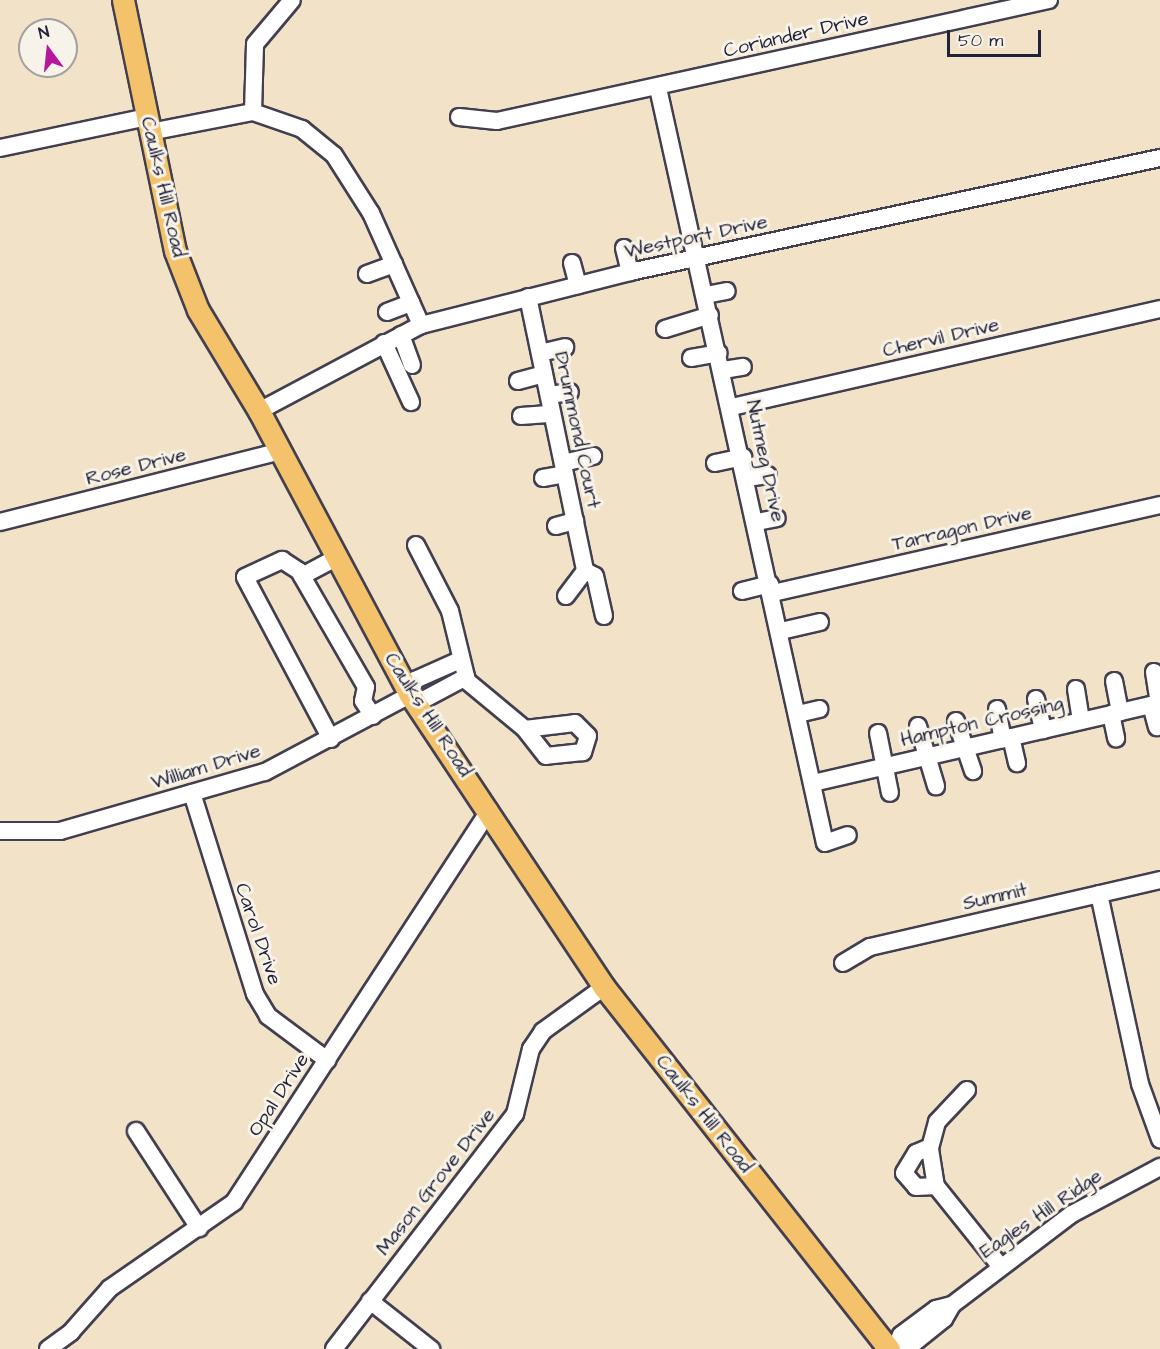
<!DOCTYPE html>
<style>
body{margin:0}
#map{position:relative;width:1160px;height:1349px;overflow:hidden;background:#f2e2c7;font-family:"Architects Daughter",sans-serif}
div>[style]{position:absolute}
.roads{filter:drop-shadow(2px 0 #413f50) drop-shadow(-2px 0 #413f50) drop-shadow(0 2px #413f50) drop-shadow(0 -2px #413f50)}
.minor>*{height:16px;margin:-8px;padding:0 8px;transform-origin:8px;border-radius:8px;background:#fff}
.major>*{height:21px;margin:-10.5px;padding:0 10.5px;transform-origin:10.5px;border-radius:10.5px;background:#f3c26a}
span{translate:-50% -50%;white-space:nowrap;text-align:center;line-height:1.15;-webkit-text-stroke:6px #f7f3e8;paint-order:stroke}
.street-label{font-size:20px;color:#22223b}
.north{position:absolute;left:18px;top:18px;width:60px;height:60px;box-sizing:border-box;background:#f7f3e8;border:2px solid #a29fa3;border-radius:50%;rotate:345deg;font-size:16px;font-weight:700;line-height:24px;text-align:center;color:#22223b}
.north::after{content:'';display:block;margin:auto;width:21px;height:27px;background:#b5179e;clip-path:polygon(50% 0,100% 100%,50% 72%,0 100%)}
.scale{position:absolute;left:947px;top:30px;width:94px;height:27px;box-sizing:border-box;border:3px solid #22223b;border-top:0;padding-left:8px;font-size:18px;line-height:21px;white-space:nowrap;color:#22223b;-webkit-text-stroke:4px #f7f3e8;paint-order:stroke}
</style>
<div id="map">
<div class="roads">
<div class="minor">
<i style="left:658px;top:88px;width:773px;rotate:77.53deg"></i>
<i style="left:825px;top:843px;width:24px;rotate:-19deg"></i>
<i style="left:253px;top:112px;width:68px;rotate:-88.3deg"></i>
<i style="left:255px;top:44px;width:57px;rotate:-49.9deg"></i>
<i style="left:459px;top:117px;width:38px;rotate:6deg"></i>
<i style="left:497px;top:121px;width:565px;rotate:-12.36deg"></i>
<i style="left:150px;top:132px;width:105px;rotate:-11deg"></i>
<i style="left:253px;top:112px;width:52px;rotate:19.1deg"></i>
<i style="left:302px;top:129px;width:41px;rotate:39.1deg"></i>
<i style="left:334px;top:155px;width:69px;rotate:57.5deg"></i>
<i style="left:371px;top:213px;width:123px;rotate:65.9deg"></i>
<i style="left:0;top:148px;width:150px;rotate:-11.9deg"></i>
<i style="left:624px;top:248px;width:25px;rotate:76deg"></i>
<i style="left:572px;top:263px;width:23px;rotate:75deg"></i>
<i style="left:367px;top:274px;width:29px;rotate:-20deg"></i>
<i style="left:706px;top:295px;width:21px;rotate:-11deg"></i>
<i style="left:528px;top:297px;width:280px;rotate:78.2deg"></i>
<i style="left:387px;top:312px;width:26px;rotate:-21deg"></i>
<i style="left:665px;top:329px;width:47px;rotate:-17.3deg"></i>
<i style="left:401px;top:335px;width:32px;rotate:70deg"></i>
<i style="left:384px;top:343px;width:65px;rotate:65.4deg"></i>
<i style="left:540px;top:353px;width:26px;rotate:-13deg"></i>
<i style="left:691px;top:358px;width:28px;rotate:-10deg"></i>
<i style="left:723px;top:370px;width:20px;rotate:-9deg"></i>
<i style="left:518px;top:381px;width:27px;rotate:-15deg"></i>
<i style="left:549px;top:395px;width:21px;rotate:-8deg"></i>
<i style="left:732px;top:407px;width:439px;rotate:-12.9deg"></i>
<i style="left:259px;top:411px;width:183px;rotate:-28deg"></i>
<i style="left:421px;top:325px;width:216px;rotate:-14.2deg"></i>
<i style="left:630px;top:272px;width:542px;rotate:-12.14deg"></i>
<i style="left:521px;top:416px;width:31px;rotate:-4deg"></i>
<i style="left:563px;top:463px;width:31px;rotate:-13deg"></i>
<i style="left:715px;top:463px;width:29px;rotate:-12deg"></i>
<i style="left:543px;top:478px;width:22px;rotate:-10deg"></i>
<i style="left:747px;top:478px;width:21px;rotate:-8deg"></i>
<i style="left:0;top:522px;width:289px;rotate:-14.2deg"></i>
<i style="left:757px;top:522px;width:20px;rotate:-11deg"></i>
<i style="left:556px;top:526px;width:20px;rotate:-15deg"></i>
<i style="left:416px;top:545px;width:74px;rotate:62.7deg"></i>
<i style="left:450px;top:611px;width:72px;rotate:76.3deg"></i>
<i style="left:467px;top:681px;width:75px;rotate:39.6deg"></i>
<i style="left:525px;top:729px;width:50px;rotate:-6.8deg"></i>
<i style="left:575px;top:723px;width:18px;rotate:45deg"></i>
<i style="left:588px;top:736px;width:17px;rotate:107deg"></i>
<i style="left:583px;top:752px;width:37px;rotate:174deg"></i>
<i style="left:546px;top:756px;width:34px;rotate:-128deg"></i>
<i style="left:585px;top:571px;width:11px;rotate:27deg"></i>
<i style="left:595px;top:576px;width:41px;rotate:77.3deg"></i>
<i style="left:302px;top:576px;width:38px;rotate:-28deg"></i>
<i style="left:742px;top:591px;width:29px;rotate:-14deg"></i>
<i style="left:773px;top:593px;width:397px;rotate:-12.8deg"></i>
<i style="left:566px;top:596px;width:31px;rotate:-53deg"></i>
<i style="left:781px;top:631px;width:40px;rotate:-13deg"></i>
<i style="left:1154px;top:672px;width:31px;rotate:81deg"></i>
<i style="left:1114px;top:681px;width:32px;rotate:79deg"></i>
<i style="left:1076px;top:689px;width:32px;rotate:81deg"></i>
<i style="left:410px;top:695px;width:16px;rotate:-72deg"></i>
<i style="left:415px;top:680px;width:49px;rotate:-24deg"></i>
<i style="left:410px;top:695px;width:14px;rotate:21deg"></i>
<i style="left:423px;top:700px;width:49px;rotate:-28.1deg"></i>
<i style="left:1036px;top:699px;width:32px;rotate:77deg"></i>
<i style="left:1151px;top:705px;width:23px;rotate:75deg"></i>
<i style="left:997px;top:709px;width:31px;rotate:79deg"></i>
<i style="left:798px;top:714px;width:22px;rotate:-13deg"></i>
<i style="left:1111px;top:714px;width:25px;rotate:78deg"></i>
<i style="left:956px;top:721px;width:53px;rotate:71.2deg"></i>
<i style="left:918px;top:726px;width:63px;rotate:73.3deg"></i>
<i style="left:878px;top:733px;width:61px;rotate:78.7deg"></i>
<i style="left:1011px;top:737px;width:27px;rotate:77deg"></i>
<i style="left:331px;top:739px;width:183px;rotate:-118deg"></i>
<i style="left:245px;top:577px;width:41px;rotate:-24.7deg"></i>
<i style="left:282px;top:560px;width:20px;rotate:33deg"></i>
<i style="left:299px;top:571px;width:134px;rotate:60deg"></i>
<i style="left:366px;top:687px;width:14px;rotate:102deg"></i>
<i style="left:363px;top:701px;width:18px;rotate:56deg"></i>
<i style="left:813px;top:783px;width:356px;rotate:-13deg"></i>
<i style="left:192px;top:793px;width:211px;rotate:72.6deg"></i>
<i style="left:255px;top:994px;width:26px;rotate:59deg"></i>
<i style="left:268px;top:1016px;width:74px;rotate:36.7deg"></i>
<i style="left:0;top:831px;width:60px"></i>
<i style="left:60px;top:831px;width:213px;rotate:-16.1deg"></i>
<i style="left:265px;top:772px;width:164px;rotate:-28deg"></i>
<i style="left:1099px;top:894px;width:194px;rotate:77.8deg"></i>
<i style="left:1140px;top:1084px;width:59px;rotate:70deg"></i>
<i style="left:843px;top:963px;width:31px;rotate:-31deg"></i>
<i style="left:870px;top:947px;width:298px;rotate:-13deg"></i>
<i style="left:967px;top:1090px;width:44px;rotate:133.2deg"></i>
<i style="left:937px;top:1122px;width:28px;rotate:105deg"></i>
<i style="left:930px;top:1149px;width:37px;rotate:81deg"></i>
<i style="left:936px;top:1186px;width:102px;rotate:51.3deg"></i>
<i style="left:136px;top:1131px;width:116px;rotate:57deg"></i>
<i style="left:930px;top:1147px;width:15px;rotate:157deg"></i>
<i style="left:916px;top:1153px;width:23px;rotate:121deg"></i>
<i style="left:904px;top:1173px;width:18px;rotate:49deg"></i>
<i style="left:916px;top:1187px;width:20px;rotate:-3deg"></i>
<i style="left:370px;top:1301px;width:78px;rotate:38.2deg"></i>
<i style="left:898px;top:1347px;width:11px"></i>
<i style="left:909px;top:1347px;width:45px;rotate:-38.7deg"></i>
<i style="left:944px;top:1319px;width:16px;rotate:-60deg"></i>
<i style="left:952px;top:1305px;width:151px;rotate:-37.2deg"></i>
<i style="left:1072px;top:1214px;width:100px;rotate:-28.1deg"></i>
<i style="left:48px;top:1349px;width:29px;rotate:-36deg"></i>
<i style="left:71px;top:1332px;width:59px;rotate:-48.4deg"></i>
<i style="left:110px;top:1288px;width:151px;rotate:-34.7deg"></i>
<i style="left:234px;top:1202px;width:468px;rotate:-56.9deg"></i>
<i style="left:334px;top:1349px;width:297px;rotate:-52.4deg"></i>
<i style="left:515px;top:1114px;width:67px;rotate:-76.2deg"></i>
<i style="left:531px;top:1049px;width:22px;rotate:-56deg"></i>
<i style="left:543px;top:1031px;width:75px;rotate:-35.8deg"></i>
<i style="left:895px;top:1349px;width:15px;rotate:-67deg"></i>
<i style="left:901px;top:1335px;width:44px;rotate:-36.6deg"></i>
<i style="left:936px;top:1309px;width:16px;rotate:-14deg"></i>
</div>
<div class="major">
<i style="left:123px;top:0;width:256px;rotate:78.3deg"></i>
<i style="left:175px;top:251px;width:63px;rotate:68.7deg"></i>
<i style="left:198px;top:310px;width:118px;rotate:58.9deg"></i>
<i style="left:259px;top:411px;width:322px;rotate:62deg"></i>
<i style="left:410px;top:695px;width:351px;rotate:56.4deg"></i>
<i style="left:604px;top:987px;width:461px;rotate:51.8deg"></i>
</div>
</div>
<div class="street-label">
<span style="left:796px;top:35px;rotate:-13deg">Coriander Drive</span>
<span style="left:163px;top:187px;rotate:77deg">Caulks Hill Road</span>
<span style="left:696px;top:237px;rotate:-12deg">Westport Drive</span>
<span style="left:941px;top:338px;rotate:-13deg">Chervil Drive</span>
<span style="left:577px;top:430px;rotate:78deg">Drummond Court</span>
<span style="left:765px;top:461px;rotate:78deg">Nutmeg Drive</span>
<span style="left:136px;top:467px;rotate:-14deg">Rose Drive</span>
<span style="left:962px;top:529px;rotate:-13deg">Tarragon Drive</span>
<span style="left:428px;top:715px;rotate:57deg">Caulks Hill Road</span>
<span style="left:982px;top:722px;rotate:-13deg">Hampton Crossing</span>
<span style="left:206px;top:767px;rotate:-17deg">William Drive</span>
<span style="left:995px;top:897px;rotate:-13deg">Summit</span>
<span style="left:258px;top:934px;rotate:71deg">Carol Drive</span>
<span style="left:279px;top:1095px;rotate:-57deg">Opal Drive</span>
<span style="left:704px;top:1114px;rotate:52deg">Caulks Hill Road</span>
<span style="left:436px;top:1182px;rotate:-52deg">Mason Grove Drive</span>
<span style="left:1041px;top:1214px;rotate:-34deg">Eagles Hill Ridge</span>
</div>
<div class="north">N</div>
<div class="scale">50 m</div>
</div>
